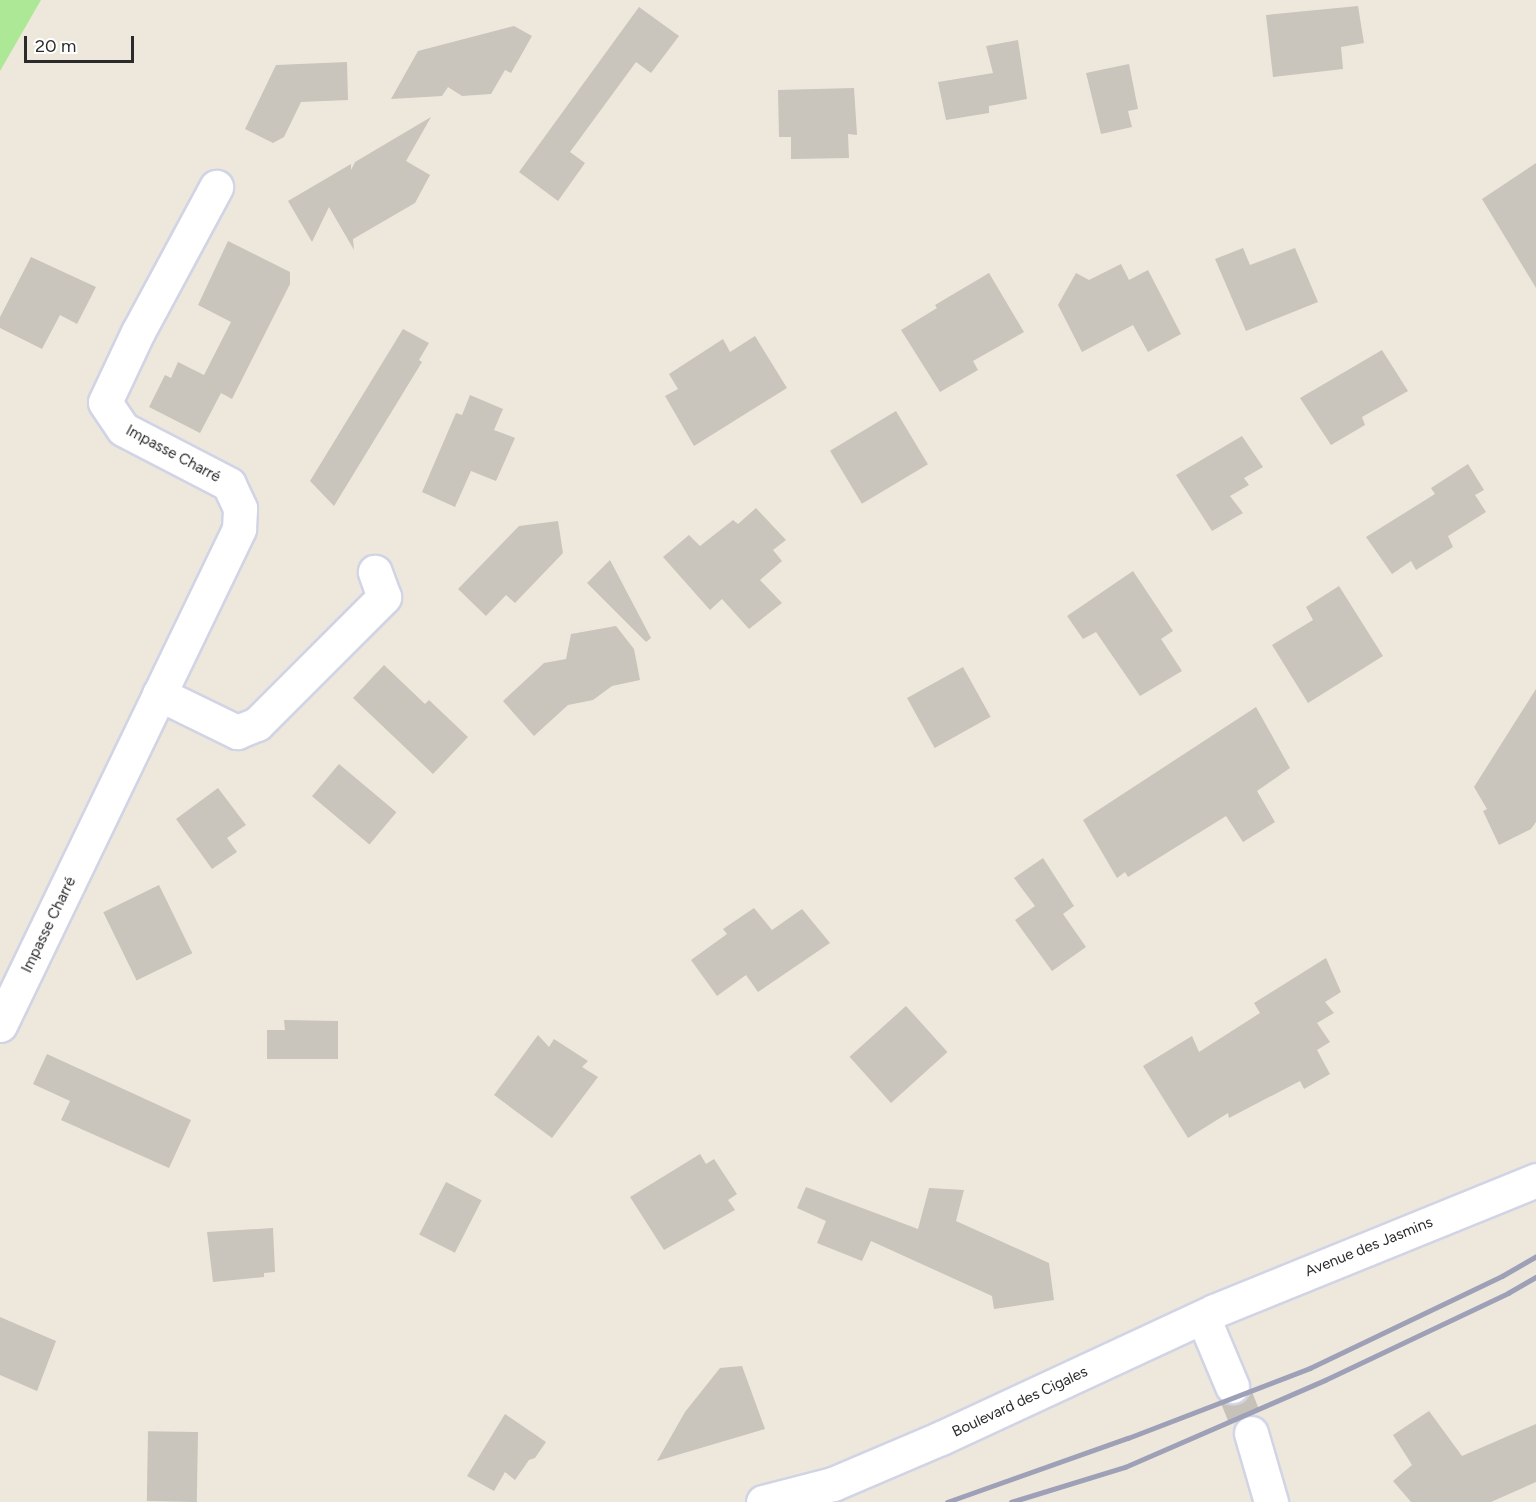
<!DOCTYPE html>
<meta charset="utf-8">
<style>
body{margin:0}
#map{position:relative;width:1536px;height:1502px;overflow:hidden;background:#eee8dc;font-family:Figtree,sans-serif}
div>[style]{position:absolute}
.green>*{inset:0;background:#ace895}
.building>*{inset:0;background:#c9c4bc;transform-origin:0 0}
.minor-tunnel>*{height:33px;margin-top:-16.5px;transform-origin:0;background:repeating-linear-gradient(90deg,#c7c2b9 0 33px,transparent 0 49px)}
.roads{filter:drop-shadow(2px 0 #d1d4e5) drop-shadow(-2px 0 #d1d4e5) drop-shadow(0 2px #d1d4e5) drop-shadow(0 -2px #d1d4e5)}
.minor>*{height:33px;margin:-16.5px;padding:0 16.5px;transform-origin:16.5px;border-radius:16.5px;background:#fff}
.rail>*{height:4.5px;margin:-2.25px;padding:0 2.25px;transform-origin:2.25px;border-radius:2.25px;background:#9ea0b7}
span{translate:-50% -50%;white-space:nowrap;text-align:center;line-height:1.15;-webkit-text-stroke:5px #fff;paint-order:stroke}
.street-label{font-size:15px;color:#2b2b2b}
.scale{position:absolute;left:24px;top:36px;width:110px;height:27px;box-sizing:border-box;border:3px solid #2b2b2b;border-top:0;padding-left:8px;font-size:18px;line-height:21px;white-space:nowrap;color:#2b2b2b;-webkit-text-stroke:4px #fff;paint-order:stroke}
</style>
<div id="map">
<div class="green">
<i style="clip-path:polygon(0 0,41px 0,0 71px)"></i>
</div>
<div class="building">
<i style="clip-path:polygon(1358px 6px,1364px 43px,1341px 47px,1343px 69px,1273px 77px,1266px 15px)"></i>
<i style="clip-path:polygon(639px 7px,679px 36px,651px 73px,636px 62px,570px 152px,585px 163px,558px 201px,519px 172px)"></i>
<i style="clip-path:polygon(514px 26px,532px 36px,511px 73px,505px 70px,491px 94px,462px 96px,448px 87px,442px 96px,391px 99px,418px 51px)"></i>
<i style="clip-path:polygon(1018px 40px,1027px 99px,989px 106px,989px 113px,946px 120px,938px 82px,993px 73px,986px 46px)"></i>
<i style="clip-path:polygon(347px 62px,348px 100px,301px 102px,284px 137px,273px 143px,245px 129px,276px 65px)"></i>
<i style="clip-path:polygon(1129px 64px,1138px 109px,1128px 111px,1132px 127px,1101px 134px,1086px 73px)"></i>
<i style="clip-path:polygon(854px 88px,857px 135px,848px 134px,849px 158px,791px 159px,791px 137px,779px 137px,778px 90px)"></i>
<i style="clip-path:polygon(431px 117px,406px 161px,430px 175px,415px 203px,353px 239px,354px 250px,329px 207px,312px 242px,288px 201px,351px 164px,351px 170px,355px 162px)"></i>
<i style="clip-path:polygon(1536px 163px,1536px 288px,1482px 199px)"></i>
<i style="clip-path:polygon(228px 241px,290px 272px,290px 284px,232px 399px,221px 393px,200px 433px,149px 407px,165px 375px,171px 378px,178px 362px,204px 375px,231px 322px,198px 305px)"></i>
<i style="clip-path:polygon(1243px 248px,1250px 265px,1295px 248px,1318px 302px,1246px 331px,1215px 259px)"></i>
<i style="clip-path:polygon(31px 257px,96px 287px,77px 324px,60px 315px,42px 349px,0 328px,0 317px)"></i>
<i style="clip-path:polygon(1121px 264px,1129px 280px,1148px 270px,1181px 334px,1148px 352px,1133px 325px,1082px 352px,1058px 305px,1076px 273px,1089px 280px)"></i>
<i style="clip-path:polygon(989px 273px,1024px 332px,973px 361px,978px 370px,940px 392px,901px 330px,937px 308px,935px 305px)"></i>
<i style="clip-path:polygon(403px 329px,429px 343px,419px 360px,422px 362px,334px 506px,310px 481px)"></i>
<i style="clip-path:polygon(755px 336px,787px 388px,694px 446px,665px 396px,678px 389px,669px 374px,723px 339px,730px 352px)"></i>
<i style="clip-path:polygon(1382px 350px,1408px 391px,1362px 417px,1365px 425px,1331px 445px,1300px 398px)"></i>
<i style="clip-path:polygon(470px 395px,503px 409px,494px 430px,515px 438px,496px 481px,471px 471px,455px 507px,422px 492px,456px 413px,462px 415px)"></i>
<i style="left:896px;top:411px;width:62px;height:77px;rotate:59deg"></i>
<i style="clip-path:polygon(1242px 436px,1263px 467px,1244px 478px,1249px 485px,1230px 496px,1243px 513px,1212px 531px,1176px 475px)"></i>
<i style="clip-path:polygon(1468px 464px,1484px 490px,1475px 495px,1486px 512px,1448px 536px,1453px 547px,1416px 570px,1411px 561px,1392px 574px,1366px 537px,1435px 494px,1431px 488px)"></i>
<i style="clip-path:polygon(756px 508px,786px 540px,773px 550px,782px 561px,760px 580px,782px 603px,749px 629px,722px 599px,710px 610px,663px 557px,689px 535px,700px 546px,733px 520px,738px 524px)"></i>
<i style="clip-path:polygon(558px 521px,563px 553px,515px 603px,506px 595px,486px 616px,458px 589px,519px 526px)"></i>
<i style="clip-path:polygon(610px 560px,651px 638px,646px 642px,587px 583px)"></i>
<i style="clip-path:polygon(1133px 571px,1173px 631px,1161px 639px,1182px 671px,1140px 696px,1096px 632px,1083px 639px,1067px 616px)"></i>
<i style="clip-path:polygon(1339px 586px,1383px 656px,1308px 703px,1272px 645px,1313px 620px,1306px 607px)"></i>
<i style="clip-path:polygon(616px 626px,634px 649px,640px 680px,612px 686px,593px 700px,568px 705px,534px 736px,503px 701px,544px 663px,566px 659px,571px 634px)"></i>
<i style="clip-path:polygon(384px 665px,425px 704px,429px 700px,468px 737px,433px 774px,353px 698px)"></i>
<i style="left:963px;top:667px;width:57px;height:64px;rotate:61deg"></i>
<i style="clip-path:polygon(1536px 689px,1536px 822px,1531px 829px,1499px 845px,1483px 811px,1487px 809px,1474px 787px)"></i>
<i style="clip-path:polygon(1256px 707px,1290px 768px,1257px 791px,1275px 822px,1243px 842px,1226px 816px,1128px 877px,1125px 872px,1117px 878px,1083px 820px)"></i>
<i style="left:339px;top:764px;width:75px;height:42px;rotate:40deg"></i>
<i style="clip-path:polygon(218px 788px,246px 825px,227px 838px,237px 852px,212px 869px,176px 819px)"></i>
<i style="clip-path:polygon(1043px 858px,1074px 906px,1063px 914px,1086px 947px,1052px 971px,1015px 920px,1035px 906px,1014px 878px)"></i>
<i style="left:159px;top:885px;width:76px;height:62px;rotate:64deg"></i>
<i style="clip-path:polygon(754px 908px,772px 930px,802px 909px,830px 943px,758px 992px,746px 975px,717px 996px,691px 960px,727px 934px,723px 929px)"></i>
<i style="clip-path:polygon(1326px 958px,1341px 992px,1325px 1002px,1334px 1013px,1317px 1023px,1330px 1042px,1317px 1050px,1330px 1074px,1304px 1089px,1300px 1081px,1229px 1118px,1228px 1113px,1188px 1138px,1143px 1066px,1192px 1036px,1199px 1052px,1260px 1013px,1254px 1003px)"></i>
<i style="left:906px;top:1006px;width:62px;height:76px;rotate:48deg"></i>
<i style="clip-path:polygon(284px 1020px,338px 1021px,338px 1059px,267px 1059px,267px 1030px,285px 1030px)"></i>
<i style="clip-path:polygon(538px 1035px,549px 1047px,554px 1039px,588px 1061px,582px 1067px,598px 1077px,552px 1138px,494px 1095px)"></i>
<i style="clip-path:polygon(47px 1054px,191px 1120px,169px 1168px,61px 1120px,70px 1101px,33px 1084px)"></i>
<i style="clip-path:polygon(700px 1154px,706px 1164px,714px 1159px,737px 1194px,728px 1200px,735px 1210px,664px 1250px,630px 1197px)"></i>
<i style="left:446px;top:1182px;width:40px;height:59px;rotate:27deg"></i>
<i style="clip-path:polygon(806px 1187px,918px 1229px,929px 1188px,964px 1190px,956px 1221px,1049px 1263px,1054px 1300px,994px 1309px,992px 1296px,871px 1241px,862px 1261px,817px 1243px,826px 1221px,797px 1208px)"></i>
<i style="clip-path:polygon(273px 1228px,275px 1272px,264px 1273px,264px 1277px,213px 1282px,207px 1232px)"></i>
<i style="clip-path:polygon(0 1317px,56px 1341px,37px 1391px,0 1375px)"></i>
<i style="clip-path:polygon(742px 1366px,765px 1429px,657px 1461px,685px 1412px,720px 1368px)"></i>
<i style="clip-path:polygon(1429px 1411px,1462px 1456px,1536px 1424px,1536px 1482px,1491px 1502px,1411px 1502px,1393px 1481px,1412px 1465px,1393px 1435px)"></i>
<i style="clip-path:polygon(505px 1414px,546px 1442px,535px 1458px,529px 1460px,515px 1480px,505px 1472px,494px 1491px,467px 1476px)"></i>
<i style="left:198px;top:1432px;width:70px;height:50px;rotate:91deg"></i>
</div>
<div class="minor-tunnel">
<i style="left:1232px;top:1386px;width:51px;rotate:68deg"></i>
</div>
<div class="roads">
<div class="minor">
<i style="left:159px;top:694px;width:87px;rotate:26deg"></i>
<i style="left:237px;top:732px;width:22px;rotate:-22deg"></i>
<i style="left:257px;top:724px;width:180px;rotate:-45deg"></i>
<i style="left:384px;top:597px;width:27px;rotate:-110deg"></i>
<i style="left:0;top:1025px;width:551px;rotate:-64.27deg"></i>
<i style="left:239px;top:529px;width:21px;rotate:-87deg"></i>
<i style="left:240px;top:508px;width:26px;rotate:-115deg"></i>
<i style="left:229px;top:484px;width:119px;rotate:-152.6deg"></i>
<i style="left:123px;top:429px;width:32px;rotate:-124deg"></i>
<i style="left:105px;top:402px;width:77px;rotate:-64.8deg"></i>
<i style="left:138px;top:332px;width:165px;rotate:-61.7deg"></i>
<i style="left:1203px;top:1317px;width:75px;rotate:67.2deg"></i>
<i style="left:1251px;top:1433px;width:72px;rotate:73.8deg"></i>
<i style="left:763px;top:1502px;width:72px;rotate:-14.4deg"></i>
<i style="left:833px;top:1484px;width:117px;rotate:-23.1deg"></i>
<i style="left:941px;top:1438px;width:301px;rotate:-24.9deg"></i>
<i style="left:1214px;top:1311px;width:348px;rotate:-22.1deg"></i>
</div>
</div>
<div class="rail">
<i style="left:947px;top:1502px;width:192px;rotate:-19.5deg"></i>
<i style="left:1128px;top:1438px;width:195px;rotate:-21deg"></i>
<i style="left:1310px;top:1368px;width:213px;rotate:-25.6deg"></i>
<i style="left:1502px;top:1276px;width:39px;rotate:-30deg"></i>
<i style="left:1011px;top:1502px;width:119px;rotate:-17.1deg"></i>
<i style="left:1125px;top:1467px;width:218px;rotate:-23.5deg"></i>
<i style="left:1325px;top:1380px;width:203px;rotate:-25.4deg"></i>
<i style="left:1508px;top:1293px;width:32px;rotate:-30deg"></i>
</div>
<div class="street-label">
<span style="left:173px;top:454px;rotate:28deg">Impasse Charré</span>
<span style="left:49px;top:925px;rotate:-64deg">Impasse Charré</span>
<span style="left:1369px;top:1247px;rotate:-22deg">Avenue des Jasmins</span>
<span style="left:1020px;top:1402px;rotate:-25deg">Boulevard des Cigales</span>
</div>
<div class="scale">20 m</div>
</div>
